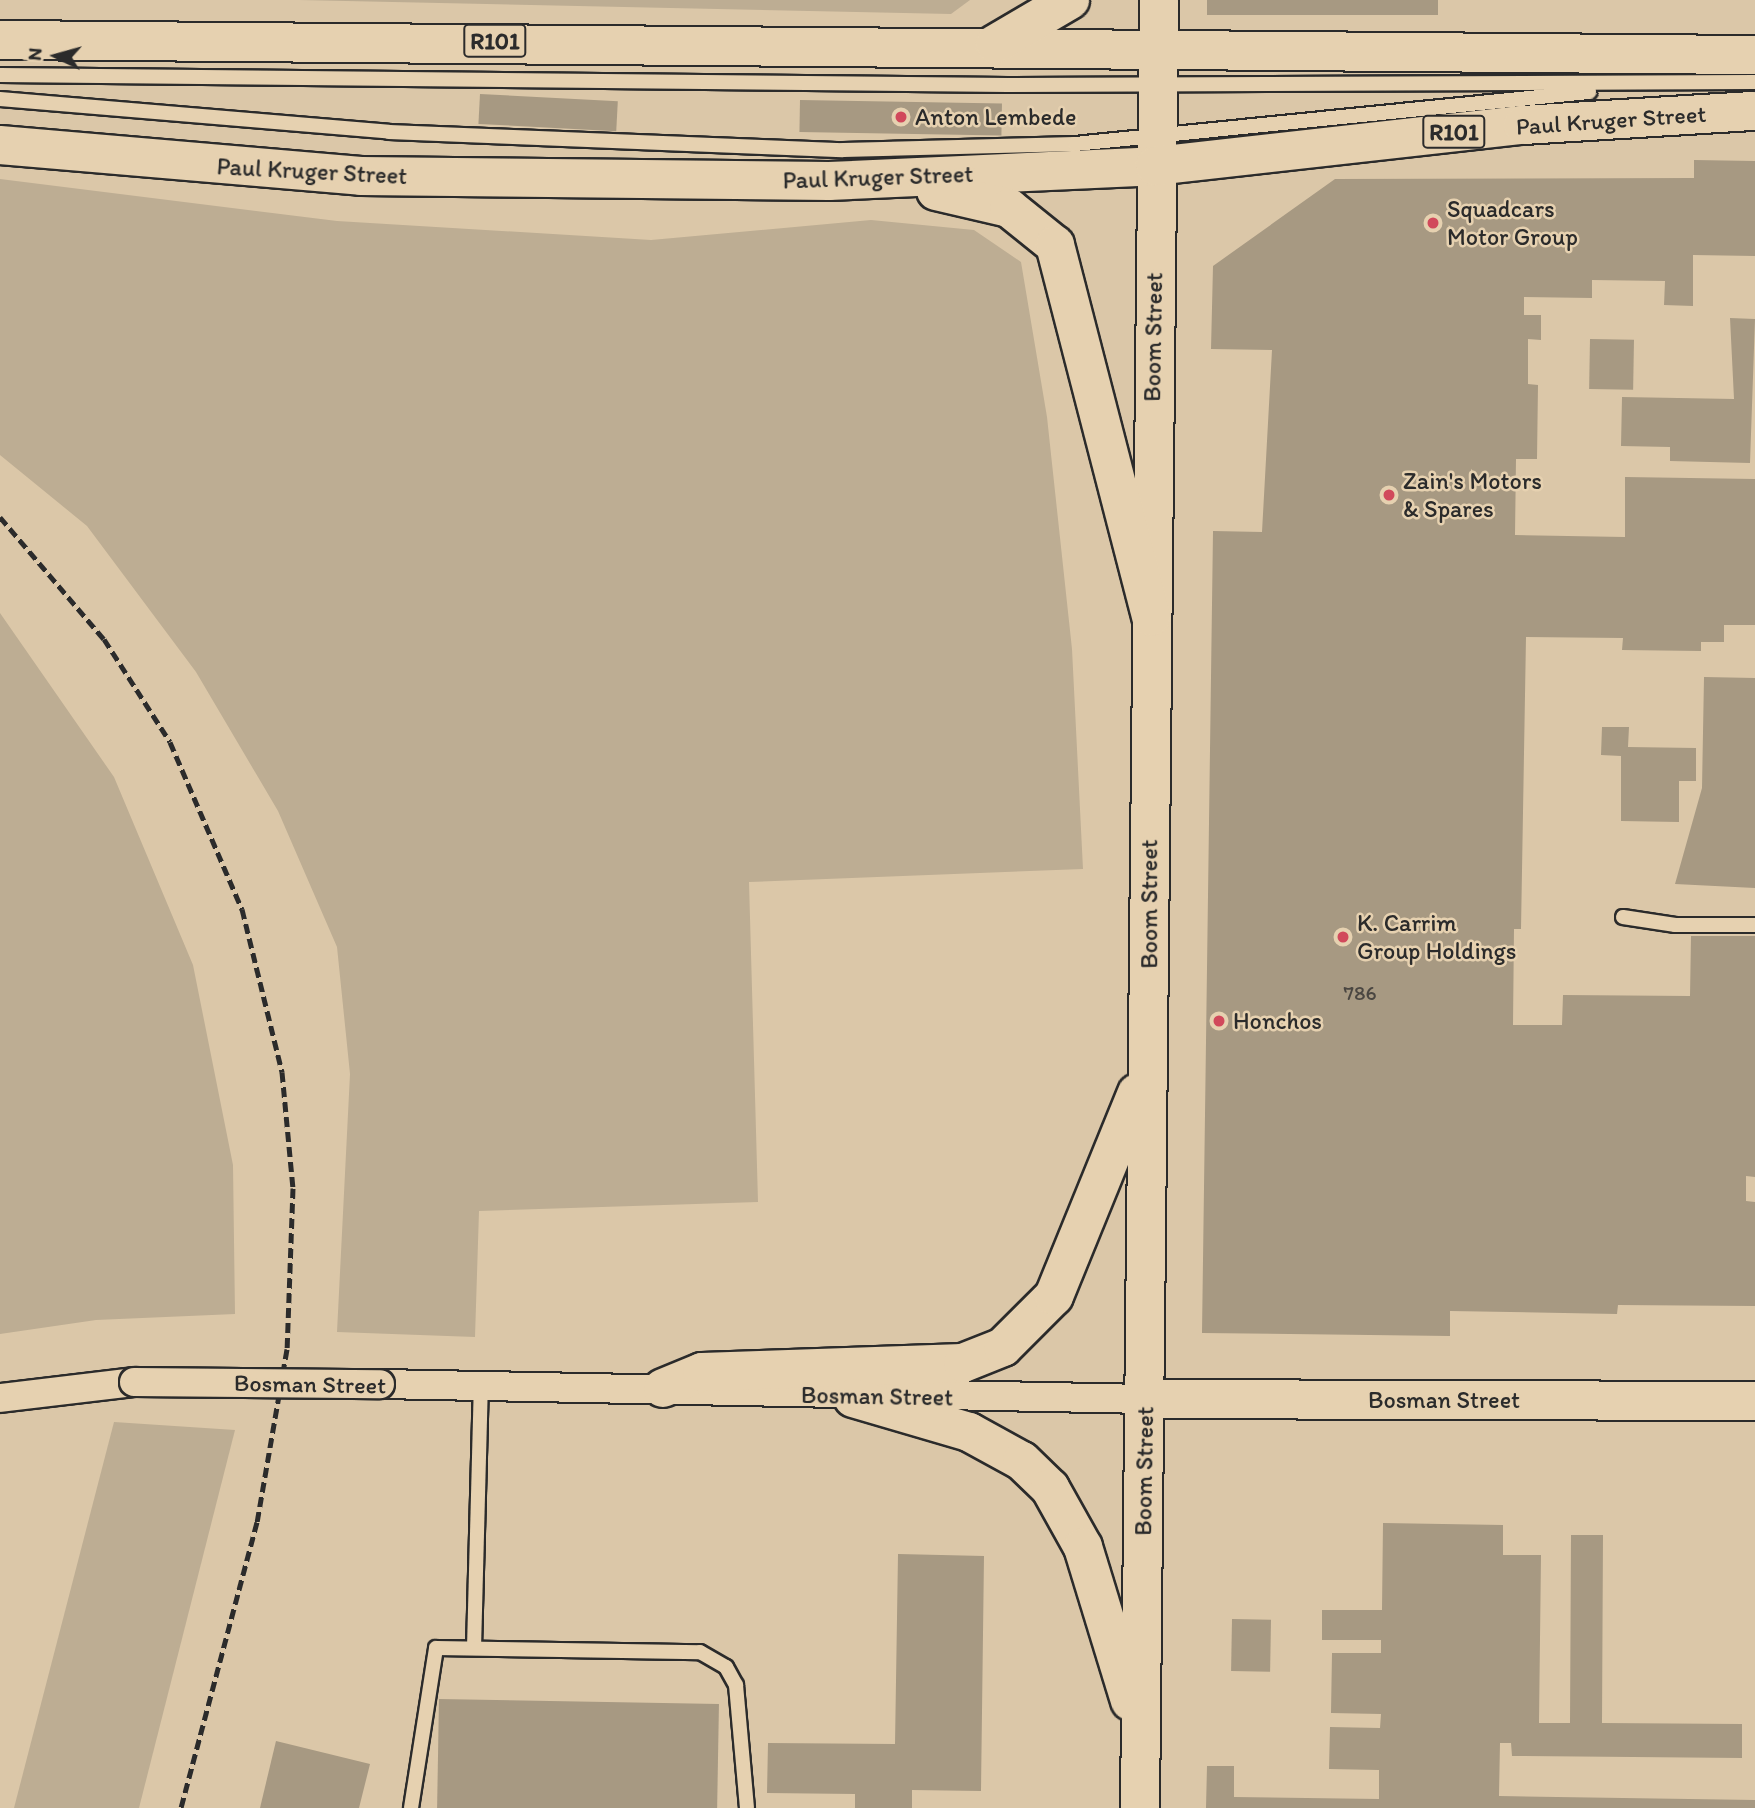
<!DOCTYPE html>
<style>
body{margin:0}
#map{position:relative;width:1755px;height:1808px;overflow:hidden;background:#dbc7a8;font-family:Itim,sans-serif}
div>[style]{position:absolute}
.green>*{inset:0;background:#bdad93}
.building>*{inset:0;background:#a79982;transform-origin:0 0}
.roads{filter:drop-shadow(2px 0 #2b2b2b) drop-shadow(-2px 0 #2b2b2b) drop-shadow(0 2px #2b2b2b) drop-shadow(0 -2px #2b2b2b)}
.lane>*{height:14px;margin:-7px;padding:0 7px;transform-origin:7px;border-radius:7px;background:#e6d1b0}
.street>*{height:28px;margin:-14px;padding:0 14px;transform-origin:14px;border-radius:14px;background:#e6d1b0}
.secondary>*{height:38px;margin:-19px;padding:0 19px;transform-origin:19px;border-radius:19px;background:#e6d1b0}
.primary>*{height:38px;margin:-19px;padding:0 19px;transform-origin:19px;border-radius:19px;background:#e6d1b0}
.rail>*{height:5px;margin-top:-2.5px;transform-origin:0;background:repeating-linear-gradient(90deg,#2b2b2b 0 10px,transparent 0 15px)}
.bridges{filter:drop-shadow(2px 0 #2b2b2b) drop-shadow(-2px 0 #2b2b2b) drop-shadow(0 2px #2b2b2b) drop-shadow(0 -2px #2b2b2b)}
.street-bridge>*{height:28px;margin:-14px;padding:0 14px;transform-origin:14px;border-radius:14px;background:#e6d1b0}
.dots>*{width:19px;height:19px;translate:-50% -50%;box-sizing:border-box;border:4px solid #e6d1b0;border-radius:50%}
span{translate:-50% -50%;white-space:nowrap;text-align:center;line-height:1.15;-webkit-text-stroke:5px #e6d1b0;paint-order:stroke}
.number-label{font-size:21px;color:#4a4641}
.number-label span{-webkit-text-stroke-width:0}
.shield-label span{padding:2px 5px;background:#e6d1b0;border:2px solid;border-radius:5px;-webkit-text-stroke-width:0}
.shield-label{font-size:23px;color:#2b2b2b;font-weight:700}
.poi-label{font-size:24px;color:#2b2b2b}
.left{translate:0 -50%;text-align:left}
.street-label{font-size:24px;color:#2b2b2b}
.north{position:absolute;left:21px;top:21px;width:70px;height:70px;-webkit-text-stroke:5px #e6d1b0;paint-order:stroke;rotate:275deg;font-size:19px;font-weight:700;line-height:28px;text-align:center;color:#2b2b2b}
.north::after{content:'';display:block;margin:auto;width:24px;height:32px;background:#2b2b2b;clip-path:polygon(50% 0,100% 100%,50% 72%,0 100%)}
</style>
<div id="map">
<div class="green">
<i style="clip-path:polygon(299px 0,970px 0,951px 14px)"></i>
<i style="clip-path:polygon(0 179px,337px 221px,651px 240px,871px 220px,974px 230px,1021px 262px,1047px 417px,1072px 649px,1083px 869px,749px 882px,758px 1202px,479px 1211px,475px 1337px,337px 1332px,350px 1074px,337px 947px,278px 811px,196px 672px,87px 526px,0 455px)"></i>
<i style="clip-path:polygon(0 613px,114px 777px,193px 965px,233px 1165px,235px 1314px,96px 1320px,0 1334px)"></i>
<i style="clip-path:polygon(114px 1422px,235px 1430px,139px 1808px,14px 1808px)"></i>
</div>
<div class="building">
<i style="left:1207px;top:0;width:231px;height:15px"></i>
<i style="left:480px;top:94px;width:138px;height:30px;rotate:3deg"></i>
<i style="left:800px;top:100px;width:202px;height:32px;rotate:1deg"></i>
<i style="clip-path:polygon(1694px 160px,1755px 161px,1755px 256px,1693px 255px,1693px 306px,1664px 305px,1665px 281px,1592px 280px,1592px 298px,1524px 297px,1524px 315px,1541px 315px,1541px 340px,1528px 339px,1528px 384px,1538px 385px,1537px 459px,1516px 459px,1515px 535px,1625px 537px,1625px 477px,1755px 479px,1755px 625px,1724px 625px,1724px 642px,1701px 642px,1701px 651px,1622px 650px,1623px 638px,1526px 637px,1521px 929px,1514px 929px,1513px 1025px,1562px 1025px,1563px 995px,1690px 996px,1691px 936px,1755px 936px,1755px 1177px,1746px 1176px,1746px 1201px,1755px 1202px,1755px 1306px,1618px 1305px,1617px 1314px,1450px 1311px,1450px 1336px,1202px 1333px,1213px 531px,1262px 532px,1272px 350px,1211px 349px,1213px 266px,1335px 179px,1694px 178px)"></i>
<i style="clip-path:polygon(1730px 318px,1755px 319px,1750px 463px,1670px 461px,1670px 447px,1621px 446px,1622px 397px,1734px 399px)"></i>
<i style="left:1590px;top:339px;width:44px;height:50px;rotate:1deg"></i>
<i style="clip-path:polygon(1704px 677px,1755px 678px,1755px 888px,1675px 884px,1702px 788px)"></i>
<i style="clip-path:polygon(1602px 727px,1629px 727px,1628px 747px,1696px 748px,1696px 781px,1679px 781px,1679px 822px,1621px 821px,1621px 756px,1601px 755px)"></i>
<i style="clip-path:polygon(1383px 1523px,1503px 1525px,1503px 1555px,1541px 1555px,1539px 1723px,1570px 1723px,1571px 1535px,1603px 1535px,1602px 1723px,1742px 1724px,1742px 1758px,1512px 1756px,1511px 1743px,1500px 1743px,1499px 1796px,1755px 1800px,1755px 1808px,1206px 1808px,1207px 1766px,1234px 1766px,1234px 1797px,1379px 1799px,1379px 1770px,1329px 1769px,1330px 1727px,1380px 1728px,1381px 1714px,1331px 1713px,1332px 1653px,1381px 1653px,1381px 1640px,1322px 1640px,1322px 1610px,1382px 1610px)"></i>
<i style="clip-path:polygon(898px 1554px,984px 1556px,981px 1791px,912px 1790px,912px 1808px,855px 1808px,855px 1794px,767px 1793px,768px 1743px,895px 1744px)"></i>
<i style="left:1232px;top:1619px;width:39px;height:52px;rotate:1deg"></i>
<i style="left:439px;top:1699px;width:280px;height:109px;rotate:1deg"></i>
<i style="clip-path:polygon(276px 1741px,370px 1764px,359px 1808px,260px 1808px)"></i>
</div>
<div class="roads">
<div class="lane">
<i style="left:0;top:75px;width:1008px;rotate:0.57deg"></i>
<i style="left:1008px;top:85px;width:747px;rotate:-0.23deg"></i>
<i style="left:0;top:99px;width:390px;rotate:4.8deg"></i>
<i style="left:389px;top:132px;width:454px;rotate:2.3deg"></i>
<i style="left:843px;top:150px;width:232px;rotate:-1.5deg"></i>
<i style="left:1075px;top:144px;width:517px;rotate:-5.78deg"></i>
<i style="left:1623px;top:917px;width:53px;rotate:8.7deg"></i>
<i style="left:1675px;top:925px;width:80px"></i>
<i style="left:474px;top:1648px;width:263px;rotate:-88.5deg"></i>
<i style="left:411px;top:1808px;width:162px;rotate:-81.1deg"></i>
<i style="left:436px;top:1648px;width:264px;rotate:0.9deg"></i>
<i style="left:700px;top:1652px;width:30px;rotate:30deg"></i>
<i style="left:726px;top:1667px;width:21px;rotate:61deg"></i>
<i style="left:736px;top:1685px;width:123px;rotate:84.9deg"></i>
</div>
<div class="street">
<i style="left:380px;top:1384px;width:764px;rotate:1.12deg"></i>
<i style="left:0;top:1398px;width:135px;rotate:-6.8deg"></i>
</div>
<div class="secondary">
<i style="left:663px;top:1388px;width:42px;rotate:-22.3deg"></i>
<i style="left:702px;top:1372px;width:261px;rotate:-2deg"></i>
<i style="left:963px;top:1363px;width:43px;rotate:-21.8deg"></i>
<i style="left:1003px;top:1347px;width:72px;rotate:-45deg"></i>
<i style="left:1054px;top:1296px;width:219px;rotate:-67.8deg"></i>
<i style="left:853px;top:1398px;width:121px;rotate:16.3deg"></i>
<i style="left:969px;top:1432px;width:60px;rotate:28.7deg"></i>
<i style="left:1022px;top:1461px;width:39px;rotate:44deg"></i>
<i style="left:1050px;top:1488px;width:68px;rotate:60.8deg"></i>
<i style="left:1083px;top:1547px;width:161px;rotate:73deg"></i>
<i style="left:1144px;top:1399px;width:611px;rotate:0.19deg"></i>
<i style="left:1140px;top:1808px;width:1808px;rotate:-89.4deg"></i>
</div>
<div class="primary">
<i style="left:0;top:40px;width:1755px;rotate:0.49deg"></i>
<i style="left:995px;top:44px;width:87px;rotate:-30.4deg"></i>
<i style="left:0;top:145px;width:362px;rotate:4.9deg"></i>
<i style="left:361px;top:176px;width:468px;rotate:0.6deg"></i>
<i style="left:829px;top:181px;width:326px;rotate:-2.6deg"></i>
<i style="left:1155px;top:166px;width:370px;rotate:-6.4deg"></i>
<i style="left:1523px;top:125px;width:232px;rotate:-3.5deg"></i>
<i style="left:936px;top:191px;width:75px;rotate:13.1deg"></i>
<i style="left:1009px;top:208px;width:59px;rotate:38.8deg"></i>
<i style="left:1055px;top:245px;width:384px;rotate:75.5deg"></i>
</div>
</div>
<div class="rail">
<i style="left:0;top:517px;width:160px;rotate:49.6deg"></i>
<i style="left:104px;top:639px;width:122px;rotate:57.3deg"></i>
<i style="left:170px;top:742px;width:182px;rotate:66.7deg"></i>
<i style="left:242px;top:909px;width:168px;rotate:76.2deg"></i>
<i style="left:282px;top:1072px;width:117px;rotate:84.6deg"></i>
<i style="left:293px;top:1188px;width:161px;rotate:92.1deg"></i>
<i style="left:287px;top:1349px;width:176px;rotate:99.8deg"></i>
<i style="left:257px;top:1522px;width:296px;rotate:104.9deg"></i>
</div>
<div class="bridges">
<div class="street-bridge">
<i style="left:134px;top:1382px;width:246px;rotate:0.5deg"></i>
</div>
</div>
<div class="dots">
<i style="left:901px;top:117px;background:#d1495b"></i>
<i style="left:1433px;top:223px;background:#d1495b"></i>
<i style="left:1389px;top:495px;background:#d1495b"></i>
<i style="left:1343px;top:937px;background:#d1495b"></i>
<i style="left:1219px;top:1021px;background:#d1495b"></i>
</div>
<div class="number-label">
<span style="left:1360px;top:993px">786</span>
</div>
<div class="shield-label">
<span style="left:495px;top:41px">R101</span>
<span style="left:1454px;top:132px">R101</span>
</div>
<div class="poi-label">
<span class="left" style="left:915px;top:117px">Anton Lembede</span>
<span class="left" style="left:1447px;top:223px">Squadcars<br>Motor Group</span>
<span class="left" style="left:1403px;top:495px">Zain's Motors<br>&amp; Spares</span>
<span class="left" style="left:1357px;top:937px">K. Carrim<br>Group Holdings</span>
<span class="left" style="left:1233px;top:1021px">Honchos</span>
</div>
<div class="street-label">
<span style="left:1611px;top:120px;rotate:-4deg">Paul Kruger Street</span>
<span style="left:312px;top:171px;rotate:3deg">Paul Kruger Street</span>
<span style="left:878px;top:177px;rotate:-2deg">Paul Kruger Street</span>
<span style="left:1153px;top:337px;rotate:-89deg">Boom Street</span>
<span style="left:1149px;top:904px;rotate:-90deg">Boom Street</span>
<span style="left:310px;top:1384px;rotate:1deg">Bosman Street</span>
<span style="left:877px;top:1396px;rotate:1deg">Bosman Street</span>
<span style="left:1444px;top:1400px">Bosman Street</span>
<span style="left:1144px;top:1471px;rotate:-89deg">Boom Street</span>
</div>
<div class="north">N</div>
</div>
